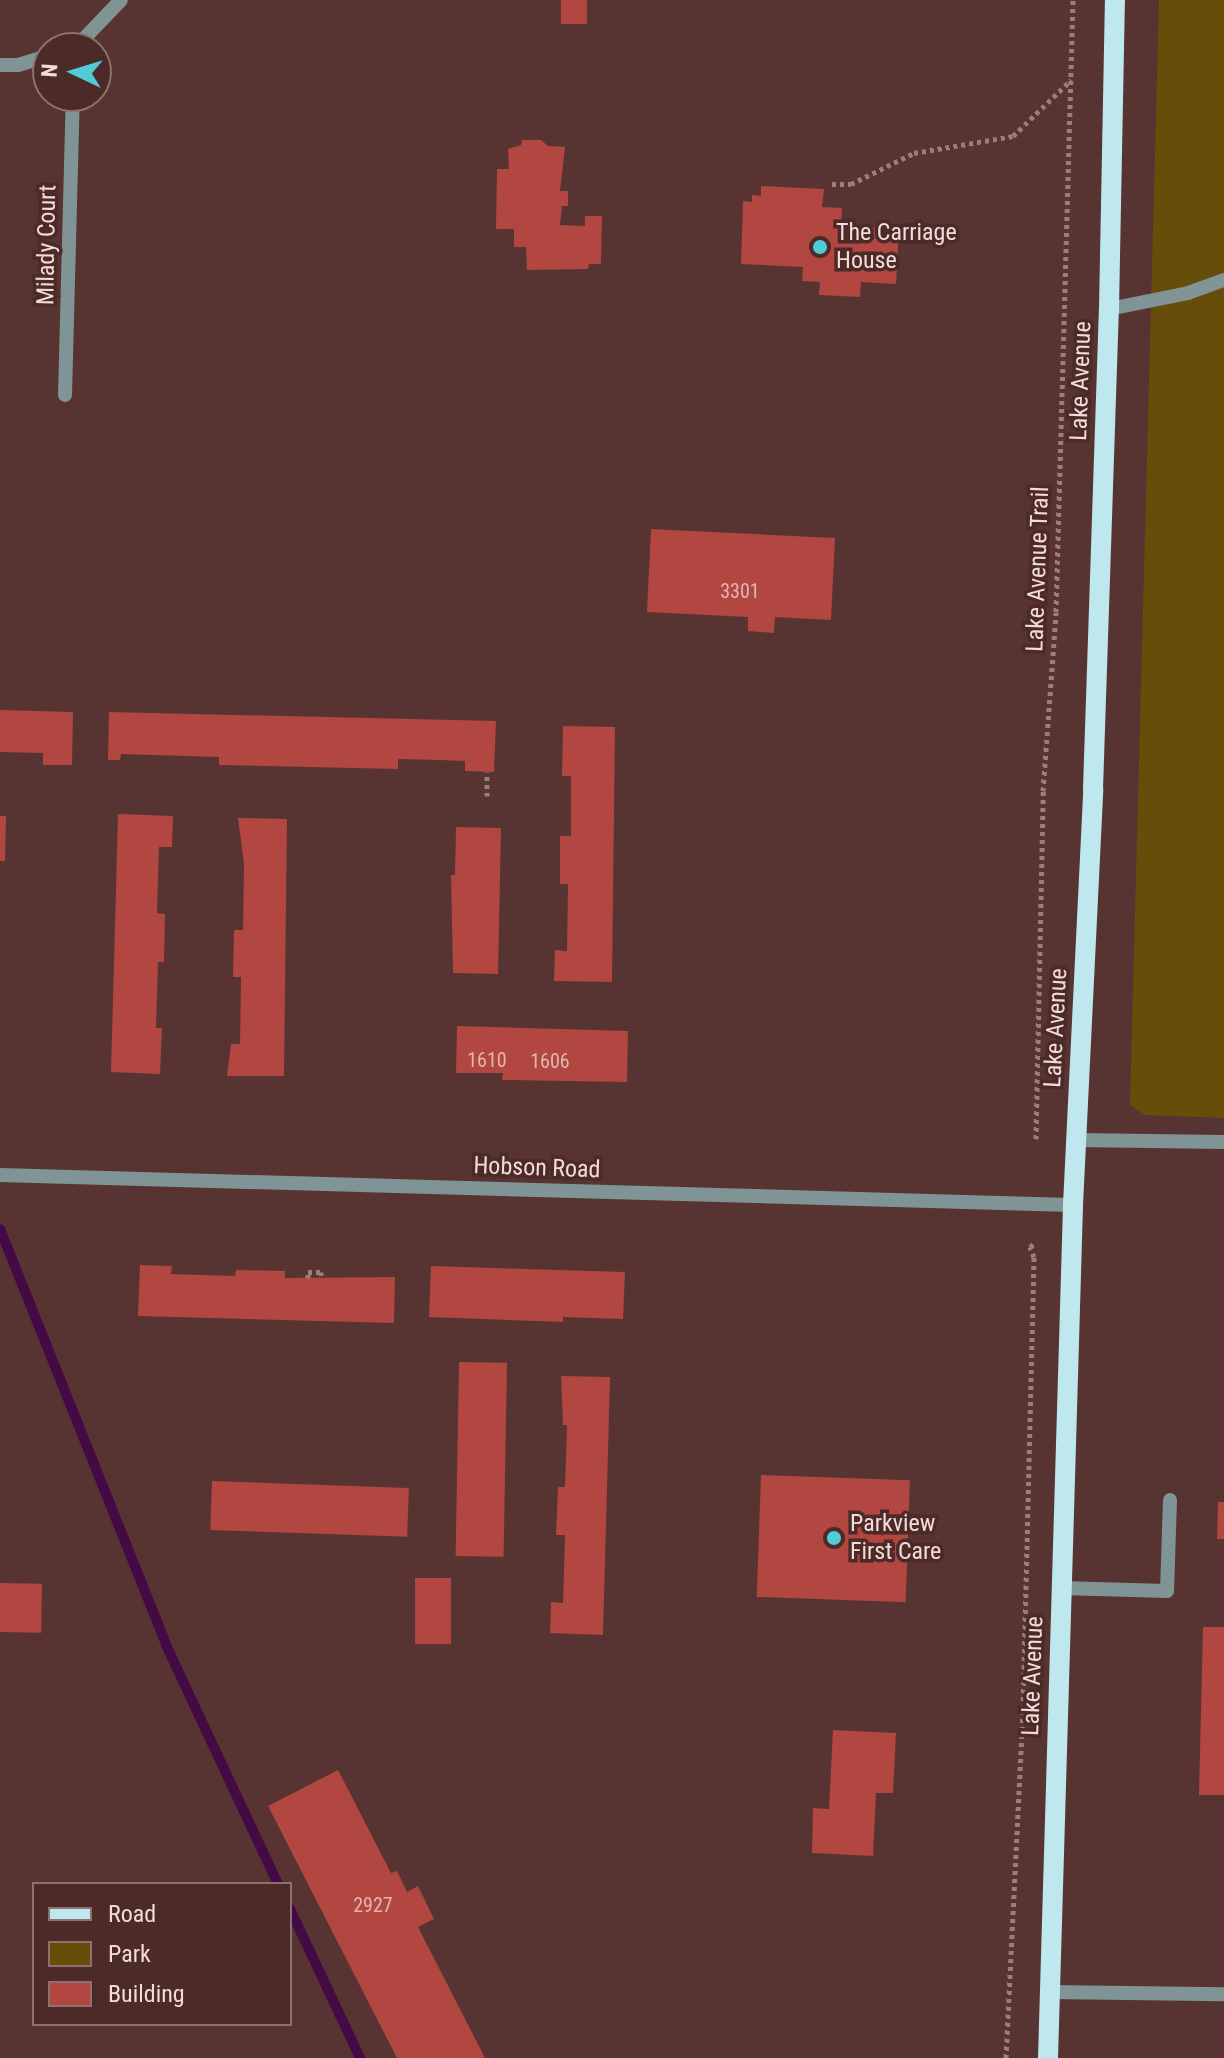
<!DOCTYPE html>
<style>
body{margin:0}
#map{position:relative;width:1224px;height:2058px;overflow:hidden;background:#573431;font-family:"Roboto Condensed",sans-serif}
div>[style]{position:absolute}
.green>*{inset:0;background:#664d0a}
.stream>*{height:10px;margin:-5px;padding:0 5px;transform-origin:5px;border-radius:5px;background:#430a46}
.building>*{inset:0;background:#b24641;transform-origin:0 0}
.path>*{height:5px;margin-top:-2.5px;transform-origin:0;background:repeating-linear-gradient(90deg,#9b7d7a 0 4px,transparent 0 8px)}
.minor>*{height:14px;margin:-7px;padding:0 7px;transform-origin:7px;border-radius:7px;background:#809496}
.major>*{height:20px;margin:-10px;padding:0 10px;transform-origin:10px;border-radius:10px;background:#bfe8ee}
.dots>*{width:22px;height:22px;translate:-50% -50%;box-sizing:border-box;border:4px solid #4b2a27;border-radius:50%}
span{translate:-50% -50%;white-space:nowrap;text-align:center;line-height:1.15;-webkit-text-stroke:7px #4b2a27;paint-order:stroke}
.number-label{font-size:20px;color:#e2b6b3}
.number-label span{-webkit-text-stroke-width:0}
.poi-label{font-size:24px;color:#f2dbd9}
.left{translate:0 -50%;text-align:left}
.street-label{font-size:24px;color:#f2dbd9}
.legend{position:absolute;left:32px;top:1882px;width:260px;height:144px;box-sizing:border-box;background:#4b2a27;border:2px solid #8e716e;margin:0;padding:10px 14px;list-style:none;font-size:24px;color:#f2dbd9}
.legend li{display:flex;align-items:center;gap:16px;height:40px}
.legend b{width:40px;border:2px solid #8e716e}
.north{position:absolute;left:32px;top:32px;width:80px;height:80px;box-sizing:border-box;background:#4b2a27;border:2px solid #8e716e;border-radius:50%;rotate:274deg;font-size:22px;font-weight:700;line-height:32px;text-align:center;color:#f2dbd9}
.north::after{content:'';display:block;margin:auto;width:28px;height:36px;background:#52cbd9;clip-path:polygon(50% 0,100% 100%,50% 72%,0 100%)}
</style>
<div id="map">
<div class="green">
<i style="clip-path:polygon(1159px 0,1224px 0,1224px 1118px,1145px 1115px,1130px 1105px)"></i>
</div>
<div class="stream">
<i style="left:0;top:1229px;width:448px;rotate:68.2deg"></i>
<i style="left:166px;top:1645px;width:264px;rotate:64.9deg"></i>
<i style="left:290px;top:1909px;width:165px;rotate:64.8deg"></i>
</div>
<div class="building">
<i style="left:561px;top:0;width:26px;height:24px"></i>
<i style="clip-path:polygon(522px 140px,541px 140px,548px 146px,565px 147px,560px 191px,568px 191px,568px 206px,562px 206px,560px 225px,585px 226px,585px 216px,602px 216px,601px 264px,589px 264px,588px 269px,527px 270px,526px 247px,514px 247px,514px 229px,496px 229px,497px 169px,509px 169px,508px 149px,521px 145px)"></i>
<i style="clip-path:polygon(761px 186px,824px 189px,822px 207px,842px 208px,841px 226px,899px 229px,896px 284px,861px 282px,860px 297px,819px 295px,820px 282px,802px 281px,803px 267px,741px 264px,743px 201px,752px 202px,752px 195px,761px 196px)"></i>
<i style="clip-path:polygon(651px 529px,835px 538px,831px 620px,775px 617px,774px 633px,748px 631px,748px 617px,647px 612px)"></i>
<i style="clip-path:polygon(0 710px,73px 712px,72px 765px,43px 765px,43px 753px,0 752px)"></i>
<i style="clip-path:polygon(109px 712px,496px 721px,494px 772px,465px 771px,465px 761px,440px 760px,398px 759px,398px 769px,219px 765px,219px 757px,121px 754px,120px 760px,108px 760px)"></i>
<i style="clip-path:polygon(563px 726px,615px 727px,612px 982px,554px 981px,555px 950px,567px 951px,568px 884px,560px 884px,560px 836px,571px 836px,571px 776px,562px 776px)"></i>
<i style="clip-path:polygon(118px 814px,173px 816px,172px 847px,159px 847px,157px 913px,165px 914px,164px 962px,158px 962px,156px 1028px,162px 1028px,160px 1074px,111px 1072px)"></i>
<i style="clip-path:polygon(0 816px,6px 816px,5px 861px,0 861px)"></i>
<i style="clip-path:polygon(238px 818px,287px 819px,284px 1076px,227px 1076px,231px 1044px,240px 1044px,241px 977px,233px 977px,234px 930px,243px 930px,244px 864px)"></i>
<i style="clip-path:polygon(456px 827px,501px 828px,498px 974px,453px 973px,451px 875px,455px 875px)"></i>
<i style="clip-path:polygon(457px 1026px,628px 1031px,627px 1082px,502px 1080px,503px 1073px,456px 1073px)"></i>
<i style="clip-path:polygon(140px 1265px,172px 1266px,171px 1274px,235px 1276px,236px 1270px,285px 1271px,285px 1278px,395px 1277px,394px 1323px,138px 1316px)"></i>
<i style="clip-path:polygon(431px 1266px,625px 1272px,623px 1319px,563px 1317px,563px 1322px,429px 1317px)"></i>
<i style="left:459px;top:1362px;width:48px;height:194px;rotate:1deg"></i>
<i style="clip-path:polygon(561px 1376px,610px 1377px,603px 1635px,550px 1633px,551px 1602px,563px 1603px,565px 1535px,556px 1535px,558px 1487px,565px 1487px,567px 1425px,563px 1425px)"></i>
<i style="left:761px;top:1475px;width:149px;height:122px;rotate:2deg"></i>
<i style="left:212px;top:1481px;width:197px;height:49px;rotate:2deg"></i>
<i style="clip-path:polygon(1218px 1502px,1224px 1502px,1224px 1539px,1217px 1539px)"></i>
<i style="left:415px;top:1578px;width:36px;height:66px"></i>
<i style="left:0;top:1583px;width:42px;height:49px;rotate:1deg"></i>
<i style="clip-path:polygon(1203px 1627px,1224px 1627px,1224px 1795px,1199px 1795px)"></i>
<i style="clip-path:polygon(833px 1730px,896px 1733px,893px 1793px,876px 1793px,873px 1856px,812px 1853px,813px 1808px,829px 1809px)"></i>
<i style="clip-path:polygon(338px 1770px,391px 1873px,397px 1871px,407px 1892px,418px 1886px,434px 1919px,418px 1927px,485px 2058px,397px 2058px,268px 1806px)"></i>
</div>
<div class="path">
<i style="left:832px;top:184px;width:19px"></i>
<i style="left:851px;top:184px;width:70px;rotate:-26.2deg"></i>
<i style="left:914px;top:153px;width:100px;rotate:-9.7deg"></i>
<i style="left:1013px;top:136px;width:81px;rotate:-44deg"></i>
<i style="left:487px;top:796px;width:24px;rotate:-90deg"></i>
<i style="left:1036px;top:1139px;width:348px;rotate:-88.8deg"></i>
<i style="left:1043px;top:791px;width:179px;rotate:-85.8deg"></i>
<i style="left:1056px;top:612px;width:612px;rotate:-88.41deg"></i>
<i style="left:308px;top:1278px;width:6px;rotate:-90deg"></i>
<i style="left:308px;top:1272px;width:13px"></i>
<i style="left:321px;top:1272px;width:6px;rotate:90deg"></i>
<i style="left:1006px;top:2058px;width:349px;rotate:-87.2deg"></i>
<i style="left:1023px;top:1709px;width:452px;rotate:-88.6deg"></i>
<i style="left:1034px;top:1257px;width:11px;rotate:-112deg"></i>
<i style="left:1030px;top:1247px;width:6px;rotate:-39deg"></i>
</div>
<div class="minor">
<i style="left:75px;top:48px;width:66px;rotate:-46.2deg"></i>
<i style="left:0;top:65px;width:18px"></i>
<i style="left:18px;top:65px;width:31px;rotate:-17deg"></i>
<i style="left:1109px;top:309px;width:81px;rotate:-11.4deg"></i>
<i style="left:1188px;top:293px;width:38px;rotate:-20deg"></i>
<i style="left:65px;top:395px;width:299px;rotate:-88.5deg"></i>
<i style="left:1076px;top:1140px;width:148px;rotate:0.8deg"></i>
<i style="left:0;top:1175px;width:1073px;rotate:1.6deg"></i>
<i style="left:1061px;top:1588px;width:106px;rotate:1.6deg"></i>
<i style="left:1167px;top:1591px;width:91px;rotate:-88.1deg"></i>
<i style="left:1049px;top:1992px;width:175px;rotate:0.7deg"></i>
</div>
<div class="major">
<i style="left:1048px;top:2058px;width:853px;rotate:-88.32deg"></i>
<i style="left:1073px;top:1205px;width:416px;rotate:-87.2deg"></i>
<i style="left:1093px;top:789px;width:480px;rotate:-88.1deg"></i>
<i style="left:1109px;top:309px;width:309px;rotate:-88.9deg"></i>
</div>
<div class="dots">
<i style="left:820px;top:247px;background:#52cbd9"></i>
<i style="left:834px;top:1538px;background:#52cbd9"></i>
</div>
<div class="number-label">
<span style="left:740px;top:591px">3301</span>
<span style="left:487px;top:1060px">1610</span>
<span style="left:550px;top:1061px">1606</span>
<span style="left:373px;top:1905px">2927</span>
</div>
<div class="poi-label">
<span class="left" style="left:836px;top:247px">The Carriage<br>House</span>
<span class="left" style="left:850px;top:1538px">Parkview<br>First Care</span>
</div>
<div class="street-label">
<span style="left:47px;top:245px;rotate:-89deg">Milady Court</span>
<span style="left:1081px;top:381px;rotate:-88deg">Lake Avenue</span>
<span style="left:1038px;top:569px;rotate:-88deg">Lake Avenue Trail</span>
<span style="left:1056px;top:1028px;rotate:-87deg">Lake Avenue</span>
<span style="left:537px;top:1168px;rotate:2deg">Hobson Road</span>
<span style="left:1033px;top:1676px;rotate:-88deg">Lake Avenue</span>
</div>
<ul class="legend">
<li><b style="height:10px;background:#bfe8ee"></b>Road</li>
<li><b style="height:22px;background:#664d0a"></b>Park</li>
<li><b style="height:22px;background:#b24641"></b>Building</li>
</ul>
<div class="north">N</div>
</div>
